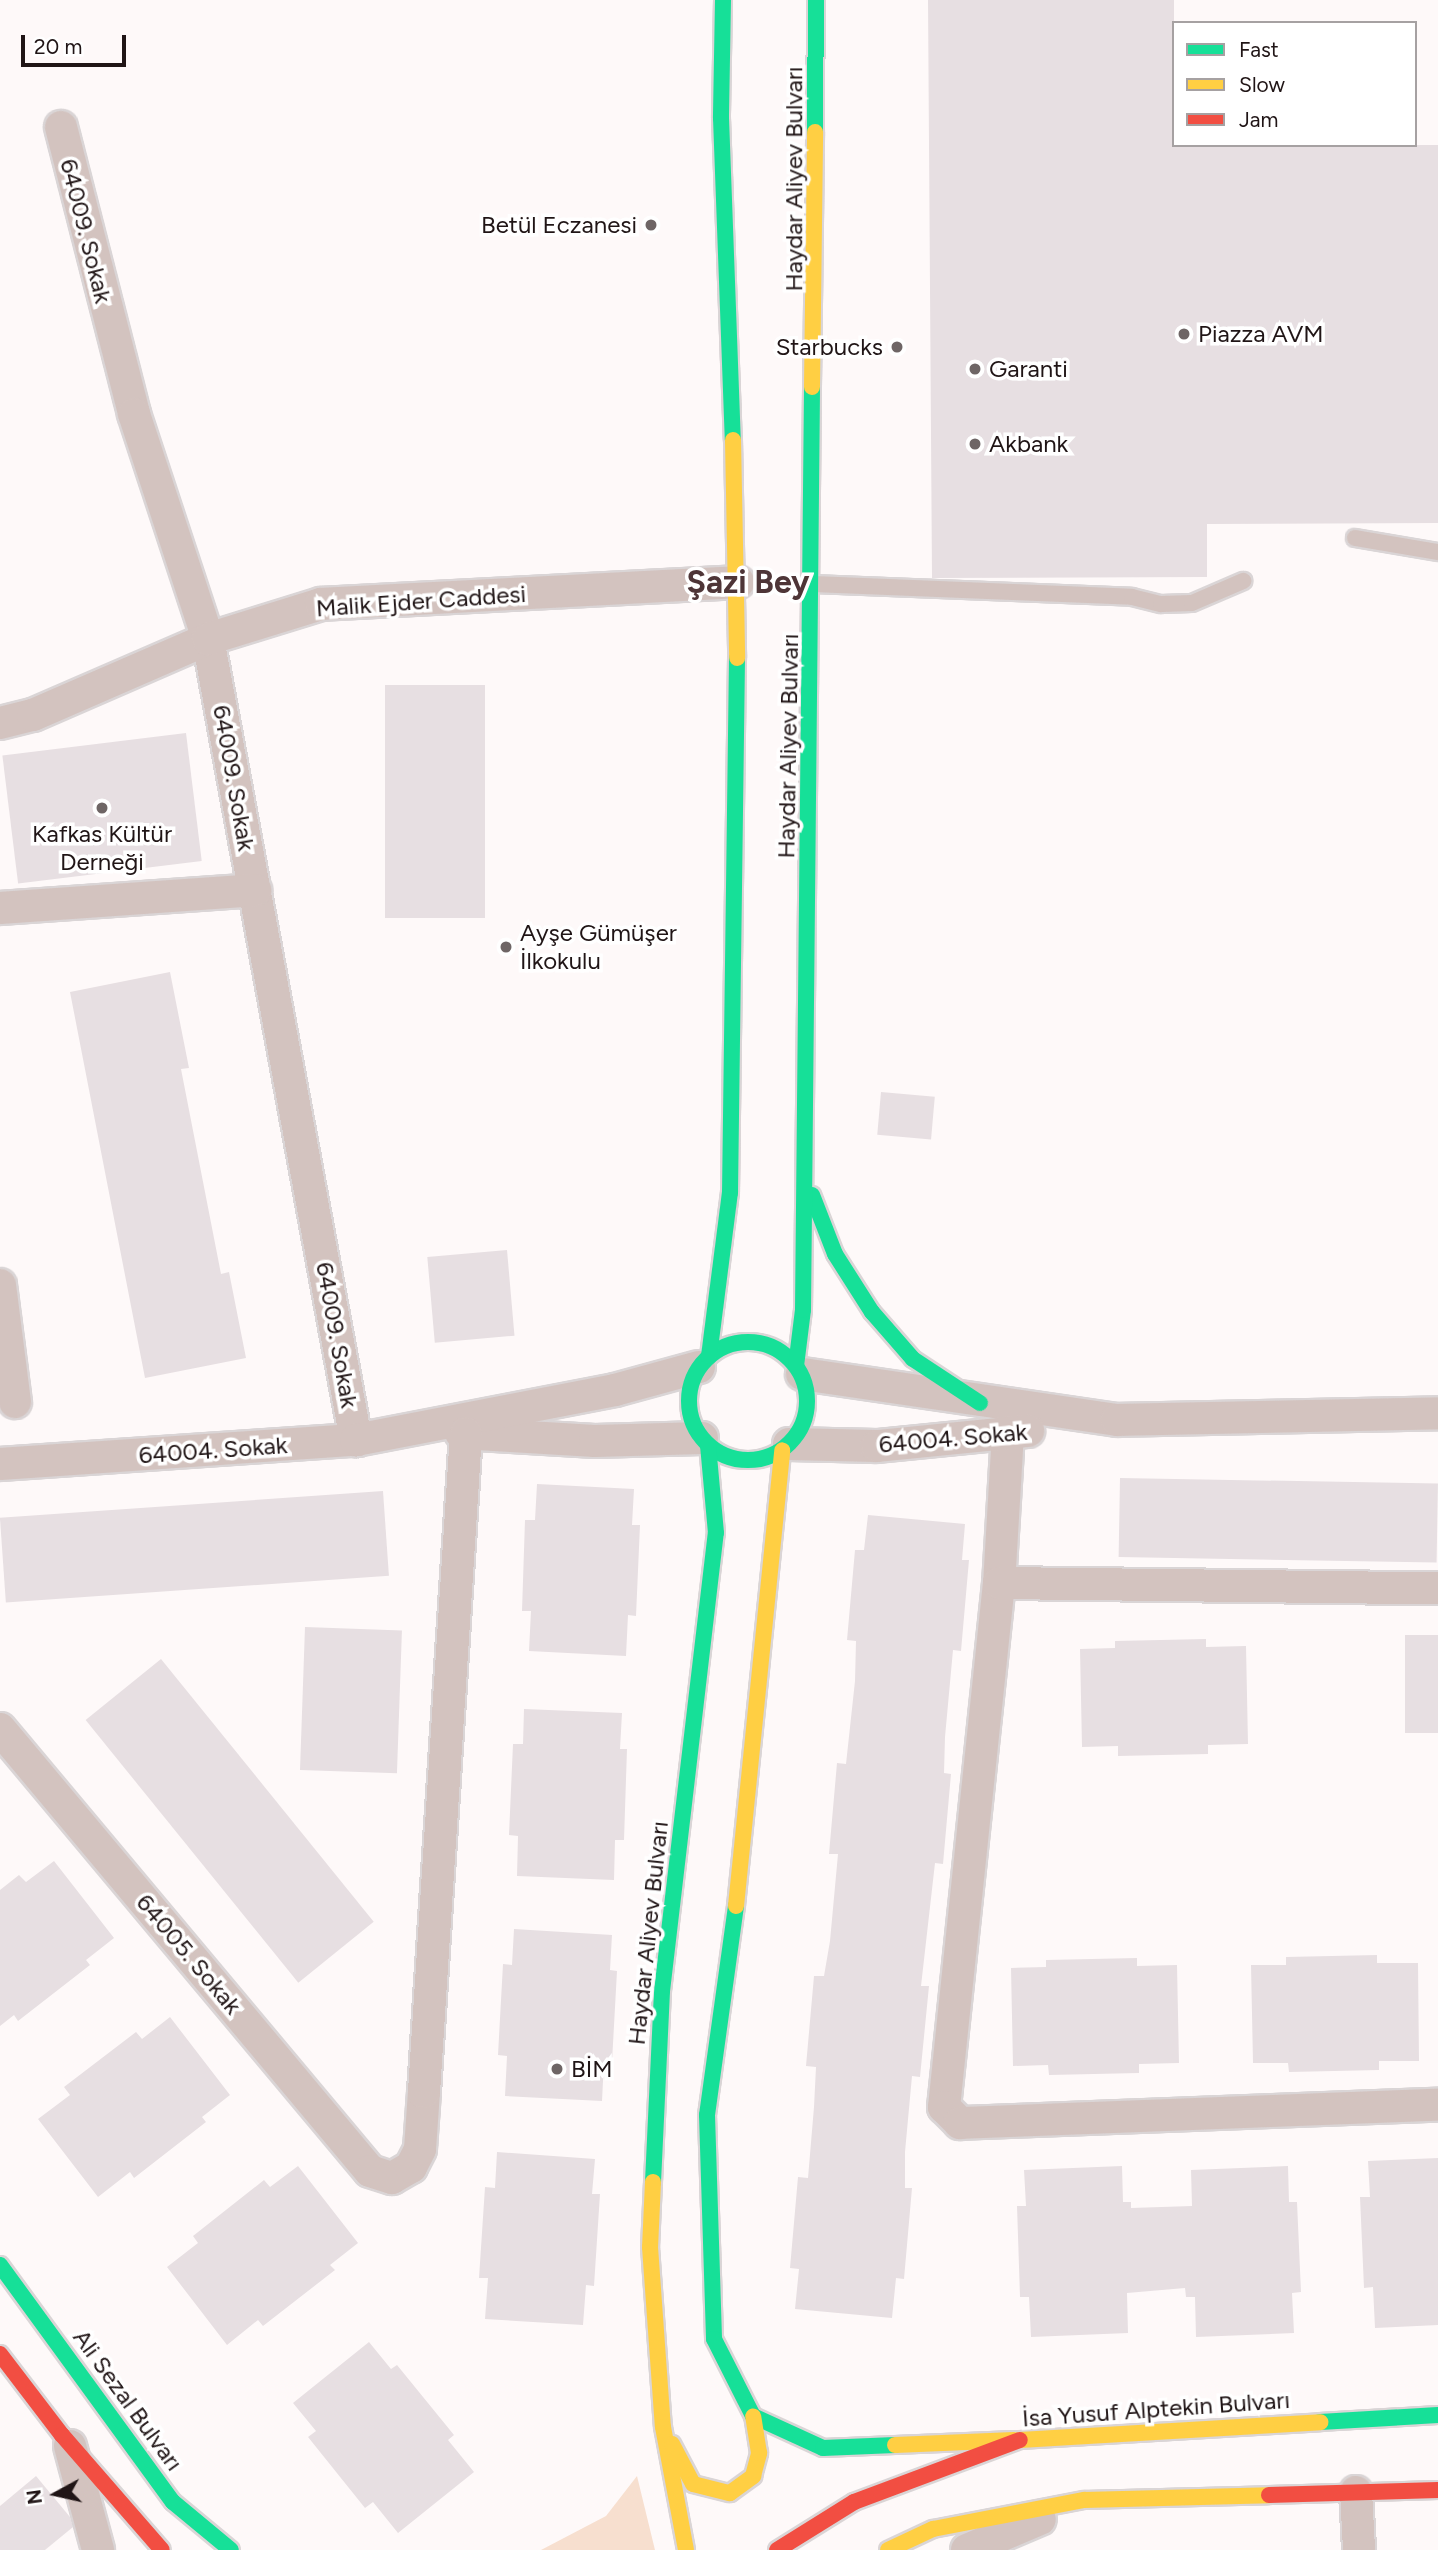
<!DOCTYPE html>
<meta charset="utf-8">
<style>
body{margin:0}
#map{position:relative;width:1438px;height:2550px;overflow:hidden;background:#fef9f9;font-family:Figtree,sans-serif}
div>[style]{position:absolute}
.green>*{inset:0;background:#f7dfcf}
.building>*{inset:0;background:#e7dfe2;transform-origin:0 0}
.roads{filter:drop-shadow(2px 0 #dad5d6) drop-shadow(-2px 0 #dad5d6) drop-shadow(0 2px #dad5d6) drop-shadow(0 -2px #dad5d6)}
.lane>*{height:16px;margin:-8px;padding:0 8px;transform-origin:8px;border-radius:8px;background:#d3c3bf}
.street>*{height:32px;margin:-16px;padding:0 16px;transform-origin:16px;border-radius:16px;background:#d3c3bf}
.fast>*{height:16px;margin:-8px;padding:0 8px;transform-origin:8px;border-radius:8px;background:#16e098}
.fast>.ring{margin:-8px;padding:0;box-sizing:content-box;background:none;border:16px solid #16e098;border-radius:50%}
.slow>*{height:16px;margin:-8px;padding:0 8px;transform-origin:8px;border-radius:8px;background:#ffcf43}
.jam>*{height:16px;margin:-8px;padding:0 8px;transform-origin:8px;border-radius:8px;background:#f24e42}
.dots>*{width:19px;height:19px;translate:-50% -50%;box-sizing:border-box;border:4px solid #fff;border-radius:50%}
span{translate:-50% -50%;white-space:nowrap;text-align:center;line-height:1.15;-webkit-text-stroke:7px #fff;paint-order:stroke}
.street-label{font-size:24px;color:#201516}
.poi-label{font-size:24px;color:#201516}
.right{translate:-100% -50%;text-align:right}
.left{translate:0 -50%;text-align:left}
.district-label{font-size:32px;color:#4e3537;font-weight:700}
.legend{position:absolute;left:1172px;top:21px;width:245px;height:126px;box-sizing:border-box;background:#fff;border:2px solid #a6a1a2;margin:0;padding:9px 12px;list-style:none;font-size:21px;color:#201516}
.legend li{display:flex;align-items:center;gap:14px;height:35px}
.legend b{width:35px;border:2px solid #a6a1a2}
.north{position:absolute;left:21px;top:2459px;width:70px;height:70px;-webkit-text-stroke:5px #fff;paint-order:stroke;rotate:262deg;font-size:19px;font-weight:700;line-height:28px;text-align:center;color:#201516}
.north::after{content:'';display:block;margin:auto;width:24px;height:32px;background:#201516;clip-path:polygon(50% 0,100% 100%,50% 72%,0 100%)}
.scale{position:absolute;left:21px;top:35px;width:105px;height:32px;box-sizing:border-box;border:4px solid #201516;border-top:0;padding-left:9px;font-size:21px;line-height:24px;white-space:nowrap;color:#201516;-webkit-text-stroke:5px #fff;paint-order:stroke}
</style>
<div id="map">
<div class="green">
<i style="clip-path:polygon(637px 2476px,655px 2550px,541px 2550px,606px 2516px)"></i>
</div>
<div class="building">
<i style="clip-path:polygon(928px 0,1174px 0,1174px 145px,1438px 145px,1438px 523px,1207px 524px,1207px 577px,932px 578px)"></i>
<i style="left:485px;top:685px;width:233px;height:100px;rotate:90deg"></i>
<i style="left:186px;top:733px;width:129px;height:185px;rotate:83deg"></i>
<i style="clip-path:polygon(170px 972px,189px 1068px,181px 1069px,221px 1274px,229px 1272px,246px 1358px,145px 1378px,70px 992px)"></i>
<i style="left:881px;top:1092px;width:54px;height:43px;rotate:5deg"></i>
<i style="left:507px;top:1250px;width:86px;height:80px;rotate:85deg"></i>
<i style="left:1120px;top:1478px;width:318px;height:79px;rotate:1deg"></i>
<i style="clip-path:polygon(537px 1484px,634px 1489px,632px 1525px,640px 1525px,636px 1616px,628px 1615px,626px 1656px,529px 1651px,531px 1611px,522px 1611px,525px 1520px,535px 1520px)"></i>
<i style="left:383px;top:1491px;width:85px;height:384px;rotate:86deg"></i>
<i style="clip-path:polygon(868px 1515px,965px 1524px,962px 1560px,969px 1560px,961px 1651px,953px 1650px,945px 1737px,944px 1773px,951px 1774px,943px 1864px,935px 1863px,921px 1986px,929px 1986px,920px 2077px,912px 2076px,905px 2152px,905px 2188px,912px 2188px,904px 2279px,896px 2278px,892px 2318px,795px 2309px,799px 2269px,790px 2268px,798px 2177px,808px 2178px,814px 2107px,816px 2067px,806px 2066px,814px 1976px,824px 1976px,830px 1941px,838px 1854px,829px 1854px,837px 1763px,846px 1764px,855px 1681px,856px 1641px,847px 1640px,855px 1550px,864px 1550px)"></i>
<i style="left:305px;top:1627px;width:97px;height:143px;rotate:2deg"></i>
<i style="left:1438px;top:1635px;width:98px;height:33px;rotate:90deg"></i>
<i style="clip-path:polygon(1206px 1639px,1206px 1647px,1246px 1646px,1248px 1744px,1208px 1745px,1208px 1754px,1118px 1756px,1118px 1746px,1082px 1747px,1080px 1649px,1115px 1648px,1115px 1641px)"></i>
<i style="left:161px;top:1659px;width:338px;height:97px;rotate:51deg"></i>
<i style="clip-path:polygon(524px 1709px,622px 1713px,620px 1749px,627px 1749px,624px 1840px,615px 1840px,614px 1880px,517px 1876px,518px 1836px,509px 1835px,513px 1744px,523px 1744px)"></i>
<i style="clip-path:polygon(54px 1861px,114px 1938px,86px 1960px,90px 1965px,18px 2021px,14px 2015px,0 2026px,0 1890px,19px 1875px,26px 1882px)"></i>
<i style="clip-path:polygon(514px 1929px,612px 1935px,610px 1970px,617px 1971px,612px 2062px,604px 2061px,602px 2101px,505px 2096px,507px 2056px,498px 2055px,503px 1964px,512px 1965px)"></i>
<i style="clip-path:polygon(1377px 1955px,1377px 1963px,1418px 1963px,1419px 2061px,1379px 2061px,1379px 2070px,1289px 2072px,1288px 2063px,1253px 2063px,1251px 1965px,1286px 1965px,1286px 1957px)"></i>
<i style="clip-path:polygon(1137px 1958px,1137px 1966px,1177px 1965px,1179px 2063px,1139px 2064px,1139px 2073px,1049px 2075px,1048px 2065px,1013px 2066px,1011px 1968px,1046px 1967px,1046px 1960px)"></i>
<i style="clip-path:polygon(170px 2017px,230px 2095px,202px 2117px,206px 2122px,134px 2178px,130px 2172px,98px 2197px,38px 2119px,70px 2095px,64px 2087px,136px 2032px,142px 2039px)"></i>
<i style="clip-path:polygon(497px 2152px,595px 2159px,592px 2194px,600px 2194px,594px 2286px,586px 2285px,583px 2325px,485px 2319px,488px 2278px,479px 2278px,485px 2187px,495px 2188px)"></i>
<i style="clip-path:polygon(1438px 2158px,1438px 2325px,1375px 2328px,1373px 2287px,1364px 2288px,1360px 2197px,1370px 2197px,1368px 2161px)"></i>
<i style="clip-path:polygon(298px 2166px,358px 2243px,330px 2265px,335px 2270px,263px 2326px,258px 2320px,227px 2345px,167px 2267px,198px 2243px,193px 2236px,264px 2180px,270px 2187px)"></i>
<i style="clip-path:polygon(1122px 2166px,1123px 2202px,1131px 2202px,1131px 2208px,1192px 2206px,1191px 2170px,1288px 2166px,1289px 2202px,1297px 2202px,1301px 2292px,1292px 2293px,1294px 2333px,1196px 2337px,1195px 2297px,1186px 2297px,1185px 2288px,1127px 2293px,1128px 2333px,1031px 2337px,1029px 2297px,1020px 2297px,1017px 2206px,1026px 2206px,1024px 2170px)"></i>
<i style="clip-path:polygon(369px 2342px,391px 2369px,397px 2365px,454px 2435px,448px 2440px,474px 2472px,398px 2533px,373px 2502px,365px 2508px,308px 2437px,316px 2431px,293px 2403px)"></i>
<i style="clip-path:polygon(36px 2476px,70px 2517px,73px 2527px,45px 2550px,0 2550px,0 2506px)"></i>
</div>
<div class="roads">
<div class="lane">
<i style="left:1355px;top:538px;width:84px;rotate:9.6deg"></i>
<i style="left:813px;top:584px;width:319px;rotate:2.3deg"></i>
<i style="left:1132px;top:597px;width:30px;rotate:14deg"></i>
<i style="left:1161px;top:604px;width:31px;rotate:-2deg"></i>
<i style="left:1192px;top:603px;width:56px;rotate:-23.3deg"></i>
</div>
<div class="street">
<i style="left:61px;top:127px;width:296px;rotate:75.7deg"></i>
<i style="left:134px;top:414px;width:237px;rotate:71.8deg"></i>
<i style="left:208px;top:639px;width:815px;rotate:79.53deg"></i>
<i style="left:0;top:723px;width:34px;rotate:-14deg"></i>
<i style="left:33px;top:715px;width:191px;rotate:-23.5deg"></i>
<i style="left:208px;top:639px;width:118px;rotate:-17.2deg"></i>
<i style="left:321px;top:604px;width:418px;rotate:-3deg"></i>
<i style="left:0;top:908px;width:256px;rotate:-4deg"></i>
<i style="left:0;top:1285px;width:118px;rotate:82.7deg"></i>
<i style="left:802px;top:1374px;width:318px;rotate:8.3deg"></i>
<i style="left:1117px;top:1420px;width:321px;rotate:-1.2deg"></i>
<i style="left:461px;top:1433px;width:134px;rotate:3.4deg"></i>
<i style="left:595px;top:1441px;width:107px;rotate:-1.6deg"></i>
<i style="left:1008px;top:1433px;width:150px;rotate:93.4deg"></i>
<i style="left:999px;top:1583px;width:527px;rotate:95.99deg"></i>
<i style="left:944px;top:2107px;width:23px;rotate:45deg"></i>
<i style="left:960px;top:2123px;width:478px;rotate:-2.2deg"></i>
<i style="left:789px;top:1444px;width:88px;rotate:1.3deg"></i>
<i style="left:877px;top:1446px;width:152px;rotate:-5.7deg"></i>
<i style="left:0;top:1464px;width:357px;rotate:-3.9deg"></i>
<i style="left:356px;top:1440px;width:264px;rotate:-10.9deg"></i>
<i style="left:615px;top:1390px;width:87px;rotate:-15.3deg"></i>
<i style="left:999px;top:1583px;width:439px;rotate:0.7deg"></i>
<i style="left:0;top:1729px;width:576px;rotate:50.07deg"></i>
<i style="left:370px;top:2171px;width:23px;rotate:18deg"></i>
<i style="left:392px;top:2178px;width:22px;rotate:-30deg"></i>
<i style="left:411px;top:2167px;width:20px;rotate:-63deg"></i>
<i style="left:420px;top:2149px;width:57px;rotate:-86deg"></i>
<i style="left:424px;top:2092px;width:660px;rotate:-86.35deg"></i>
<i style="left:70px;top:2446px;width:108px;rotate:74.9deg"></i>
<i style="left:1356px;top:2492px;width:58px;rotate:87deg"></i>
<i style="left:967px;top:2550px;width:79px;rotate:-23deg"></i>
</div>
<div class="fast">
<i style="left:723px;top:0;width:118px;rotate:91deg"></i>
<i style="left:721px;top:118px;width:322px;rotate:87.9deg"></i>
<i style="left:815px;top:132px;width:132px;rotate:-89.6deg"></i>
<i style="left:812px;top:1195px;width:63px;rotate:68.7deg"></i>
<i style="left:835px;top:1254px;width:69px;rotate:57.5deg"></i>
<i style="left:872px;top:1312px;width:62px;rotate:48.9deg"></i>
<i style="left:913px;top:1359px;width:80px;rotate:33.3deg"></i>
<i class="ring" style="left:689px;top:1342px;width:102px;height:102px"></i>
<i style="left:709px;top:1356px;width:164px;rotate:-82.7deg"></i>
<i style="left:730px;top:1193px;width:535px;rotate:-89.25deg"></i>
<i style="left:796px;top:1366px;width:56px;rotate:-82.9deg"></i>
<i style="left:803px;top:1310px;width:923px;rotate:-89.44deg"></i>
<i style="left:736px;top:1906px;width:211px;rotate:97.9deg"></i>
<i style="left:707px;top:2115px;width:224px;rotate:88.2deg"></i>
<i style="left:714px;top:2339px;width:86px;rotate:63.1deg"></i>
<i style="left:753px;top:2416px;width:77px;rotate:24.6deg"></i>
<i style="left:823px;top:2448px;width:72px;rotate:-2.4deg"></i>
<i style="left:653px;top:2182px;width:191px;rotate:-87.3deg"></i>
<i style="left:662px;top:1991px;width:461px;rotate:-83.3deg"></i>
<i style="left:716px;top:1533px;width:88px;rotate:-95.2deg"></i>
<i style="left:0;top:2265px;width:293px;rotate:53.9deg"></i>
<i style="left:173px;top:2502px;width:75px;rotate:39.6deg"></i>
<i style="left:1320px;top:2422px;width:118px;rotate:-3.4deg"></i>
</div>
<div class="slow">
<i style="left:812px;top:387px;width:255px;rotate:-89.3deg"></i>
<i style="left:733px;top:440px;width:218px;rotate:88.9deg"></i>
<i style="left:736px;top:1906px;width:458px;rotate:-84.2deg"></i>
<i style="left:653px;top:2182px;width:65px;rotate:92.6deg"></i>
<i style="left:650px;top:2247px;width:180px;rotate:85.9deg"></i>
<i style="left:663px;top:2427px;width:125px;rotate:79.4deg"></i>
<i style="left:1020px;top:2440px;width:301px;rotate:-3.4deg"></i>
<i style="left:672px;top:2444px;width:45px;rotate:62.3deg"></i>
<i style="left:693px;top:2484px;width:38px;rotate:14deg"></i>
<i style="left:730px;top:2493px;width:29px;rotate:-36deg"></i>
<i style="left:753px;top:2476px;width:24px;rotate:-75deg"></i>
<i style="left:759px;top:2453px;width:37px;rotate:-99deg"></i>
<i style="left:895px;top:2445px;width:119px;rotate:-2.4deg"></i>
<i style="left:888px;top:2550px;width:50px;rotate:-25deg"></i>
<i style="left:933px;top:2529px;width:154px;rotate:-10.9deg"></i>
<i style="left:1084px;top:2500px;width:185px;rotate:-1.5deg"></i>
</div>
<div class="jam">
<i style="left:0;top:2354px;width:102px;rotate:52.6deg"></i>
<i style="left:62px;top:2435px;width:152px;rotate:49deg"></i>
<i style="left:1269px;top:2495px;width:169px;rotate:-1.7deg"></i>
<i style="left:777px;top:2550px;width:91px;rotate:-31.9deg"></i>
<i style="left:854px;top:2502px;width:177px;rotate:-20.5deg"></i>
</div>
</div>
<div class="dots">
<i style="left:651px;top:225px;background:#6e6565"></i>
<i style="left:1184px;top:334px;background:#6e6565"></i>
<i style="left:897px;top:347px;background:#6e6565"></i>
<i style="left:975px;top:369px;background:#6e6565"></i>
<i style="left:975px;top:444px;background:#6e6565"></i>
<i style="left:102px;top:808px;background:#6e6565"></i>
<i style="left:506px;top:947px;background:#6e6565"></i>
<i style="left:557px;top:2069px;background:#6e6565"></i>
</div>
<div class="street-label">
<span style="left:794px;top:179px;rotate:-90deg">Haydar Aliyev Bulvarı</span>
<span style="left:86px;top:231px;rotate:76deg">64009. Sokak</span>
<span style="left:421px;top:601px;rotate:-4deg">Malik Ejder Caddesi</span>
<span style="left:788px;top:746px;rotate:-89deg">Haydar Aliyev Bulvarı</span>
<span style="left:234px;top:778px;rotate:80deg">64009. Sokak</span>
<span style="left:337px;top:1335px;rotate:80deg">64009. Sokak</span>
<span style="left:953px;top:1438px;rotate:-5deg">64004. Sokak</span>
<span style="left:213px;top:1450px;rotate:-4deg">64004. Sokak</span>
<span style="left:648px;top:1933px;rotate:-84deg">Haydar Aliyev Bulvarı</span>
<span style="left:189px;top:1954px;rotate:50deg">64005. Sokak</span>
<span style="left:128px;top:2400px;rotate:54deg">Ali Sezal Bulvarı</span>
<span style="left:1156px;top:2409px;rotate:-4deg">İsa Yusuf Alptekin Bulvarı</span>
</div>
<div class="poi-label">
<span class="right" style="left:637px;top:225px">Betül Eczanesi</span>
<span class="left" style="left:1198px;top:334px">Piazza AVM</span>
<span class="right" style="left:883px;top:347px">Starbucks</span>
<span class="left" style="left:989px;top:369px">Garanti</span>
<span class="left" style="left:989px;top:444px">Akbank</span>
<span style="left:102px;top:848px">Kafkas Kültür<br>Derneği</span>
<span class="left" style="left:520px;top:947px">Ayşe Gümüşer<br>İlkokulu</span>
<span class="left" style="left:571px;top:2069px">BİM</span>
</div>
<div class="district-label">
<span style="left:748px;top:582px">Şazi Bey</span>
</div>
<ul class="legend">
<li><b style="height:9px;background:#16e098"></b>Fast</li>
<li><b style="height:9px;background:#ffcf43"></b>Slow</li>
<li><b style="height:9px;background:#f24e42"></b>Jam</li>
</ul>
<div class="north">N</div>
<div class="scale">20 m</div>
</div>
